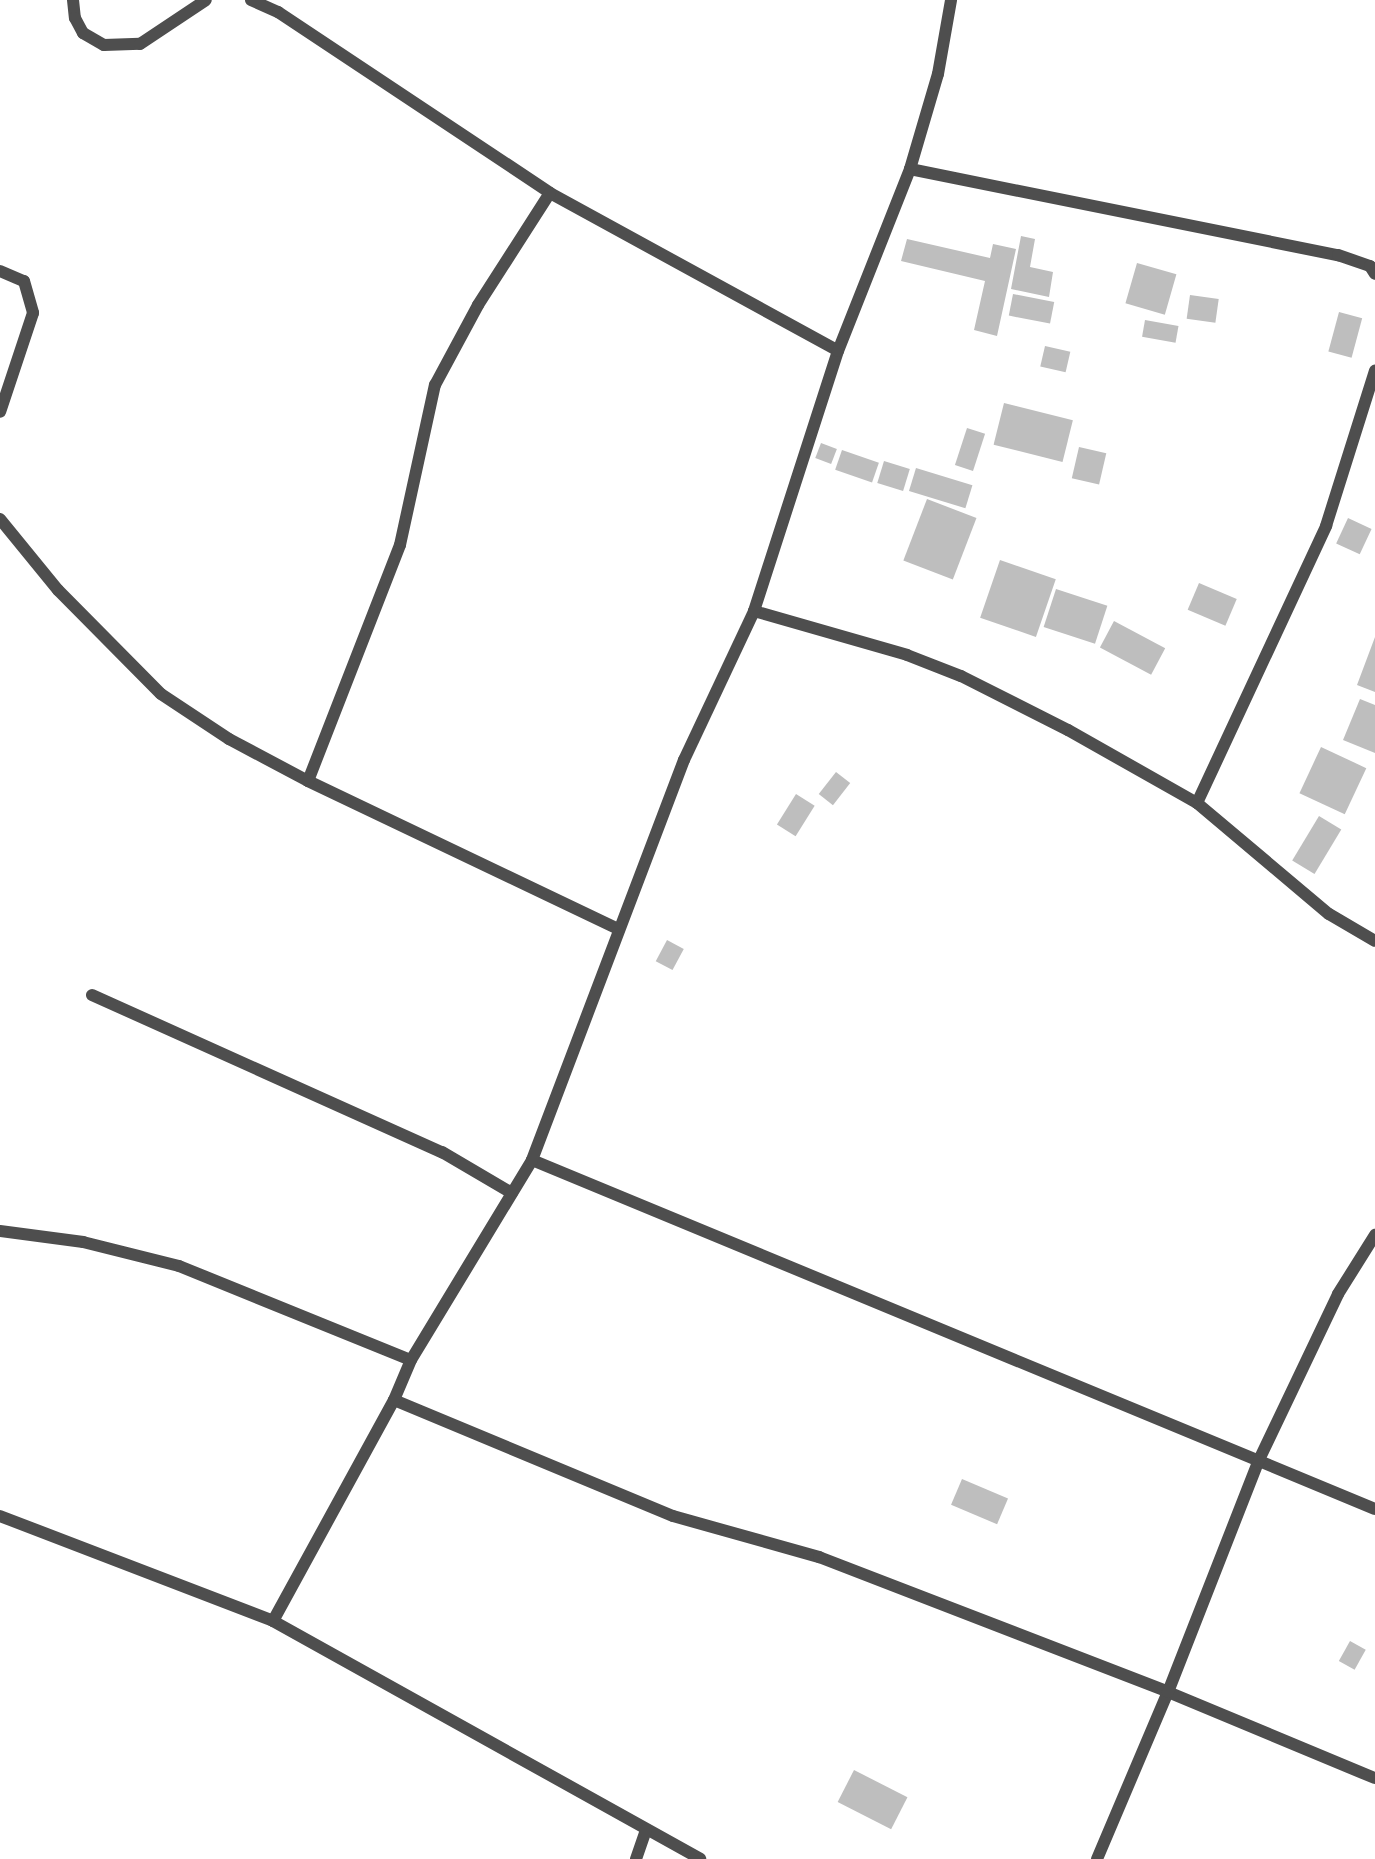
<!DOCTYPE html>
<style>
body{margin:0}
#map{position:relative;width:1375px;height:1859px;overflow:hidden;background:#fff;font-family:"Titillium Web",sans-serif}
div>[style]{position:absolute}
.building>*{inset:0;background:#bebebe;transform-origin:0 0}
.minor>*{height:12px;margin:-6px;padding:0 6px;transform-origin:6px;border-radius:6px;background:#4e4e4e}
span{translate:-50% -50%;white-space:nowrap;text-align:center;line-height:1.15;-webkit-text-stroke:6px #fff;paint-order:stroke}
</style>
<div id="map">
<div class="building">
<i style="clip-path:polygon(1021px 236px,1035px 239px,1030px 267px,1053px 272px,1049px 297px,1011px 289px)"></i>
<i style="clip-path:polygon(907px 239px,990px 258px,993px 244px,1016px 249px,997px 336px,974px 330px,985px 281px,901px 261px)"></i>
<i style="left:1137px;top:263px;width:41px;height:42px;rotate:16deg"></i>
<i style="left:1013px;top:294px;width:42px;height:22px;rotate:11deg"></i>
<i style="left:1190px;top:295px;width:29px;height:24px;rotate:8deg"></i>
<i style="left:1339px;top:312px;width:24px;height:41px;rotate:15deg"></i>
<i style="left:1145px;top:320px;width:34px;height:17px;rotate:10deg"></i>
<i style="left:1045px;top:346px;width:26px;height:21px;rotate:13deg"></i>
<i style="left:1004px;top:403px;width:71px;height:43px;rotate:14deg"></i>
<i style="left:967px;top:428px;width:19px;height:39px;rotate:18deg"></i>
<i style="left:821px;top:443px;width:17px;height:16px;rotate:21deg"></i>
<i style="left:1079px;top:447px;width:28px;height:32px;rotate:13deg"></i>
<i style="left:842px;top:450px;width:39px;height:21px;rotate:19deg"></i>
<i style="left:884px;top:461px;width:27px;height:23px;rotate:17deg"></i>
<i style="left:916px;top:468px;width:59px;height:24px;rotate:17deg"></i>
<i style="left:927px;top:499px;width:53px;height:66px;rotate:21deg"></i>
<i style="left:1348px;top:518px;width:26px;height:28px;rotate:25deg"></i>
<i style="left:1000px;top:560px;width:59px;height:61px;rotate:19deg"></i>
<i style="left:1199px;top:583px;width:41px;height:29px;rotate:23deg"></i>
<i style="left:1056px;top:589px;width:54px;height:40px;rotate:18deg"></i>
<i style="left:1114px;top:621px;width:58px;height:30px;rotate:28deg"></i>
<i style="clip-path:polygon(1375px 637px,1375px 692px,1357px 685px)"></i>
<i style="clip-path:polygon(1360px 699px,1375px 705px,1375px 753px,1343px 740px)"></i>
<i style="left:1321px;top:747px;width:50px;height:51px;rotate:25deg"></i>
<i style="left:836px;top:772px;width:18px;height:28px;rotate:38deg"></i>
<i style="left:796px;top:794px;width:22px;height:36px;rotate:32deg"></i>
<i style="left:1319px;top:816px;width:26px;height:52px;rotate:31deg"></i>
<i style="left:667px;top:940px;width:19px;height:24px;rotate:28deg"></i>
<i style="left:962px;top:1479px;width:50px;height:28px;rotate:23deg"></i>
<i style="left:1350px;top:1641px;width:18px;height:23px;rotate:29deg"></i>
<i style="left:854px;top:1770px;width:60px;height:36px;rotate:27deg"></i>
</div>
<div class="minor">
<i style="left:73px;top:0;width:18px;rotate:84deg"></i>
<i style="left:75px;top:18px;width:17px;rotate:62deg"></i>
<i style="left:83px;top:33px;width:24px;rotate:30deg"></i>
<i style="left:104px;top:45px;width:36px;rotate:-2deg"></i>
<i style="left:140px;top:44px;width:79px;rotate:-33.7deg"></i>
<i style="left:251px;top:0;width:30px;rotate:24deg"></i>
<i style="left:278px;top:12px;width:327px;rotate:33.6deg"></i>
<i style="left:550px;top:193px;width:328px;rotate:28.7deg"></i>
<i style="left:910px;top:169px;width:437px;rotate:11.4deg"></i>
<i style="left:1338px;top:255px;width:34px;rotate:19deg"></i>
<i style="left:1370px;top:266px;width:9px;rotate:58deg"></i>
<i style="left:0;top:271px;width:26px;rotate:23deg"></i>
<i style="left:24px;top:281px;width:33px;rotate:74deg"></i>
<i style="left:33px;top:313px;width:104px;rotate:108.4deg"></i>
<i style="left:0;top:519px;width:92px;rotate:50.8deg"></i>
<i style="left:58px;top:590px;width:146px;rotate:45.3deg"></i>
<i style="left:161px;top:694px;width:82px;rotate:33.5deg"></i>
<i style="left:229px;top:739px;width:89px;rotate:28deg"></i>
<i style="left:308px;top:781px;width:344px;rotate:25.5deg"></i>
<i style="left:754px;top:611px;width:159px;rotate:16deg"></i>
<i style="left:907px;top:655px;width:58px;rotate:21.3deg"></i>
<i style="left:961px;top:676px;width:120px;rotate:26.8deg"></i>
<i style="left:1068px;top:730px;width:148px;rotate:29.5deg"></i>
<i style="left:1197px;top:803px;width:172px;rotate:40.1deg"></i>
<i style="left:1329px;top:914px;width:53px;rotate:30.4deg"></i>
<i style="left:308px;top:781px;width:253px;rotate:-68.7deg"></i>
<i style="left:400px;top:545px;width:164px;rotate:-77.7deg"></i>
<i style="left:435px;top:385px;width:91px;rotate:-61.7deg"></i>
<i style="left:478px;top:305px;width:133px;rotate:-57.3deg"></i>
<i style="left:1197px;top:803px;width:306px;rotate:-65deg"></i>
<i style="left:1326px;top:526px;width:163px;rotate:-72.5deg"></i>
<i style="left:92px;top:995px;width:384px;rotate:24.2deg"></i>
<i style="left:442px;top:1152px;width:81px;rotate:30.4deg"></i>
<i style="left:532px;top:1160px;width:912px;rotate:22.49deg"></i>
<i style="left:0;top:1231px;width:84px;rotate:7.5deg"></i>
<i style="left:83px;top:1242px;width:99px;rotate:14deg"></i>
<i style="left:179px;top:1266px;width:250px;rotate:22.1deg"></i>
<i style="left:394px;top:1400px;width:302px;rotate:22.6deg"></i>
<i style="left:673px;top:1516px;width:152px;rotate:15.7deg"></i>
<i style="left:819px;top:1557px;width:374px;rotate:21.1deg"></i>
<i style="left:1168px;top:1692px;width:224px;rotate:22.6deg"></i>
<i style="left:0;top:1516px;width:292px;rotate:21deg"></i>
<i style="left:273px;top:1621px;width:489px;rotate:29.1deg"></i>
<i style="left:273px;top:1621px;width:252px;rotate:-61.3deg"></i>
<i style="left:394px;top:1400px;width:43px;rotate:-67deg"></i>
<i style="left:411px;top:1360px;width:234px;rotate:-58.8deg"></i>
<i style="left:532px;top:1160px;width:428px;rotate:-69.2deg"></i>
<i style="left:684px;top:760px;width:165px;rotate:-64.8deg"></i>
<i style="left:754px;top:611px;width:273px;rotate:-72.1deg"></i>
<i style="left:838px;top:351px;width:196px;rotate:-68.4deg"></i>
<i style="left:910px;top:169px;width:99px;rotate:-73.6deg"></i>
<i style="left:938px;top:74px;width:75px;rotate:-80deg"></i>
<i style="left:636px;top:1859px;width:31px;rotate:-71deg"></i>
<i style="left:1097px;top:1859px;width:181px;rotate:-67deg"></i>
<i style="left:1168px;top:1692px;width:247px;rotate:-68.6deg"></i>
<i style="left:1258px;top:1462px;width:186px;rotate:-64.5deg"></i>
<i style="left:1338px;top:1294px;width:70px;rotate:-57.9deg"></i>
</div>
</div>
